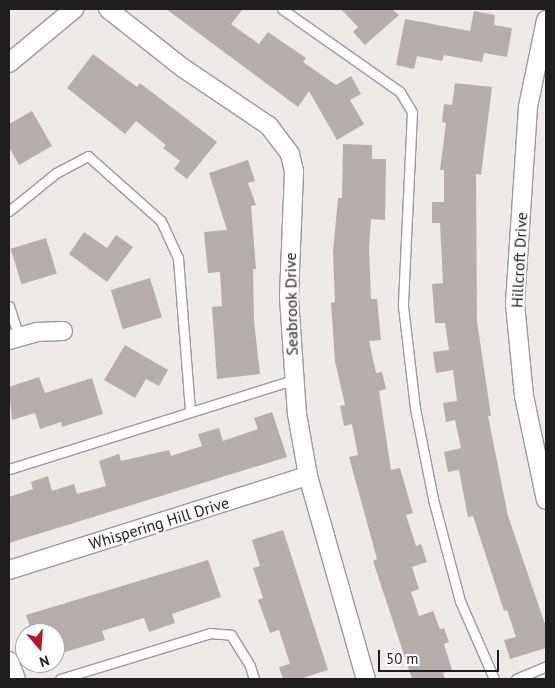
<!DOCTYPE html>
<style>
body{margin:0}
#map{position:relative;width:555px;height:688px;overflow:hidden;background:#eeeae5;font-family:"PT Sans",sans-serif}
div>[style]{position:absolute}
.building>*{inset:0;background:#b7aeab;transform-origin:0 0}
.roads{filter:drop-shadow(1px 0 #9b9b9b) drop-shadow(-1px 0 #9b9b9b) drop-shadow(0 1px #9b9b9b) drop-shadow(0 -1px #9b9b9b)}
.service>*{height:9px;margin:-4.5px;padding:0 4.5px;transform-origin:4.5px;border-radius:4.5px;background:#fff}
.minor>*{height:18px;margin:-9px;padding:0 9px;transform-origin:9px;border-radius:9px;background:#fff}
span{translate:-50% -50%;white-space:nowrap;text-align:center;line-height:1.15;-webkit-text-stroke:4.5px #fff;paint-order:stroke}
.street-label{font-size:16px;color:#1e1e1e}
.frame{position:absolute;inset:0;border:10px solid #1e1e1e;pointer-events:none}
.north{position:absolute;left:15px;top:623px;width:50px;height:50px;box-sizing:border-box;background:#fff;border:1px solid #a5a5a5;border-radius:50%;rotate:162deg;font-size:14px;font-weight:700;line-height:20px;text-align:center;color:#1e1e1e}
.north::after{content:'';display:block;margin:auto;width:18px;height:22px;background:#b9132c;clip-path:polygon(50% 0,100% 100%,50% 72%,0 100%)}
.scale{position:absolute;left:378px;top:650px;width:121px;height:22px;box-sizing:border-box;border:2px solid #1e1e1e;border-top:0;padding-left:6px;font-size:15px;line-height:18px;white-space:nowrap;color:#1e1e1e;-webkit-text-stroke:4px #fff;paint-order:stroke}
</style>
<div id="map">
<div class="building">
<i style="clip-path:polygon(166px 9px,243px 9px,231px 24px,259px 44px,268px 32px,306px 58px,303px 62px,336px 85px,351px 76px,361px 94px,350px 100px,364px 124px,337px 140px,309px 91px,298px 107px)"></i>
<i style="clip-path:polygon(341px 9px,392px 9px,399px 15px,365px 45px,353px 32px,358px 27px)"></i>
<i style="clip-path:polygon(474px 11px,495px 15px,494px 25px,512px 28px,507px 57px,484px 53px,482px 62px,444px 55px,442px 61px,417px 56px,414px 69px,396px 65px,405px 19px,470px 31px)"></i>
<i style="clip-path:polygon(93px 54px,137px 87px,140px 83px,217px 142px,187px 179px,174px 169px,180px 161px,163px 148px,166px 145px,136px 121px,125px 134px,67px 88px)"></i>
<i style="clip-path:polygon(455px 83px,492px 87px,481px 175px,476px 174px,477px 321px,491px 416px,488px 416px,508px 516px,546px 627px,546px 648px,510px 659px,504px 640px,516px 637px,507px 610px,504px 611px,473px 516px,468px 517px,459px 470px,448px 472px,444px 452px,461px 448px,455px 420px,446px 422px,443px 403px,457px 401px,453px 370px,436px 373px,433px 352px,449px 350px,445px 323px,435px 323px,432px 284px,443px 283px,440px 223px,432px 223px,432px 202px,444px 202px,444px 170px,440px 170px,446px 123px,442px 122px,444px 104px,452px 105px)"></i>
<i style="clip-path:polygon(32px 111px,52px 146px,19px 165px,9px 147px,9px 124px)"></i>
<i style="clip-path:polygon(343px 144px,372px 145px,372px 159px,386px 159px,385px 220px,371px 219px,369px 248px,371px 299px,377px 299px,381px 340px,369px 341px,376px 373px,382px 372px,386px 389px,379px 391px,391px 470px,400px 468px,413px 513px,406px 515px,416px 546px,421px 544px,427px 562px,412px 567px,419px 589px,411px 592px,419px 616px,433px 611px,440px 629px,444px 628px,449px 642px,444px 644px,452px 670px,443px 673px,445px 679px,412px 679px,373px 561px,377px 559px,349px 457px,358px 455px,352px 424px,344px 426px,340px 406px,345px 405px,335px 361px,331px 303px,335px 302px,333px 252px,338px 198px,342px 198px)"></i>
<i style="clip-path:polygon(248px 160px,255px 181px,248px 183px,256px 205px,251px 206px,256px 269px,253px 269px,254px 321px,260px 374px,217px 379px,212px 307px,222px 306px,220px 272px,208px 273px,204px 232px,227px 230px,209px 173px)"></i>
<i style="clip-path:polygon(84px 232px,107px 248px,116px 235px,133px 247px,107px 282px,69px 254px)"></i>
<i style="left:46px;top:238px;width:37px;height:37px;rotate:73deg"></i>
<i style="left:150px;top:278px;width:41px;height:41px;rotate:73deg"></i>
<i style="clip-path:polygon(125px 345px,168px 370px,159px 386px,146px 379px,135px 398px,104px 380px)"></i>
<i style="clip-path:polygon(39px 377px,45px 393px,92px 378px,103px 414px,62px 427px,61px 422px,40px 429px,35px 413px,12px 420px,9px 387px)"></i>
<i style="clip-path:polygon(272px 412px,287px 457px,9px 543px,9px 497px,33px 489px,31px 482px,48px 476px,52px 491px,74px 484px,77px 494px,106px 486px,99px 461px,119px 454px,121px 461px,169px 450px,171px 456px,202px 446px,198px 434px,219px 428px,223px 441px,258px 429px,254px 418px)"></i>
<i style="clip-path:polygon(283px 530px,328px 670px,300px 679px,283px 679px,279px 667px,290px 664px,279px 630px,270px 633px,258px 600px,263px 598px,253px 568px,260px 566px,252px 540px)"></i>
<i style="clip-path:polygon(208px 560px,221px 597px,172px 614px,175px 623px,149px 632px,144px 618px,102px 631px,105px 640px,55px 655px,55px 633px,32px 633px,26px 615px)"></i>
</div>
<div class="roads">
<div class="service">
<i style="left:282px;top:9px;width:144px;rotate:35.1deg"></i>
<i style="left:400px;top:92px;width:23px;rotate:59deg"></i>
<i style="left:412px;top:112px;width:194px;rotate:92.7deg"></i>
<i style="left:403px;top:306px;width:103px;rotate:83.3deg"></i>
<i style="left:415px;top:408px;width:93px;rotate:78.8deg"></i>
<i style="left:433px;top:499px;width:106px;rotate:75.2deg"></i>
<i style="left:460px;top:601px;width:85px;rotate:66.4deg"></i>
<i style="left:9px;top:211px;width:60px;rotate:-39deg"></i>
<i style="left:56px;top:173px;width:36px;rotate:-28deg"></i>
<i style="left:88px;top:156px;width:98px;rotate:41.7deg"></i>
<i style="left:161px;top:221px;width:41px;rotate:65.3deg"></i>
<i style="left:178px;top:258px;width:154px;rotate:85.5deg"></i>
<i style="left:9px;top:306px;width:33px;rotate:72deg"></i>
<i style="left:9px;top:469px;width:298px;rotate:-17.4deg"></i>
<i style="left:60px;top:679px;width:157px;rotate:-17deg"></i>
<i style="left:210px;top:633px;width:21px;rotate:5deg"></i>
<i style="left:231px;top:635px;width:36px;rotate:58deg"></i>
<i style="left:250px;top:666px;width:14px;rotate:73deg"></i>
<i style="left:516px;top:679px;width:33px;rotate:-23deg"></i>
</div>
<div class="minor">
<i style="left:108px;top:9px;width:95px;rotate:38.2deg"></i>
<i style="left:183px;top:68px;width:104px;rotate:34deg"></i>
<i style="left:269px;top:126px;width:35px;rotate:53deg"></i>
<i style="left:290px;top:154px;width:18px;rotate:77deg"></i>
<i style="left:294px;top:172px;width:126px;rotate:92.3deg"></i>
<i style="left:289px;top:298px;width:116px;rotate:86.1deg"></i>
<i style="left:297px;top:414px;width:63px;rotate:79.9deg"></i>
<i style="left:308px;top:476px;width:211px;rotate:74.1deg"></i>
<i style="left:546px;top:20px;width:89px;rotate:101.7deg"></i>
<i style="left:528px;top:107px;width:197px;rotate:93.8deg"></i>
<i style="left:515px;top:304px;width:92px;rotate:84.4deg"></i>
<i style="left:524px;top:396px;width:106px;rotate:78.1deg"></i>
<i style="left:9px;top:63px;width:85px;rotate:-39.7deg"></i>
<i style="left:9px;top:340px;width:29px;rotate:-16deg"></i>
<i style="left:37px;top:332px;width:26px;rotate:-2deg"></i>
<i style="left:9px;top:570px;width:313px;rotate:-17.5deg"></i>
<i style="left:9px;top:661px;width:19px;rotate:69deg"></i>
</div>
</div>
<div class="street-label">
<span style="left:519px;top:260px;rotate:-87deg">Hillcroft Drive</span>
<span style="left:291px;top:304px;rotate:-91deg">Seabrook Drive</span>
<span style="left:159px;top:523px;rotate:-17deg">Whispering Hill Drive</span>
</div>
<div class="frame"></div>
<div class="north">N</div>
<div class="scale">50 m</div>
</div>
